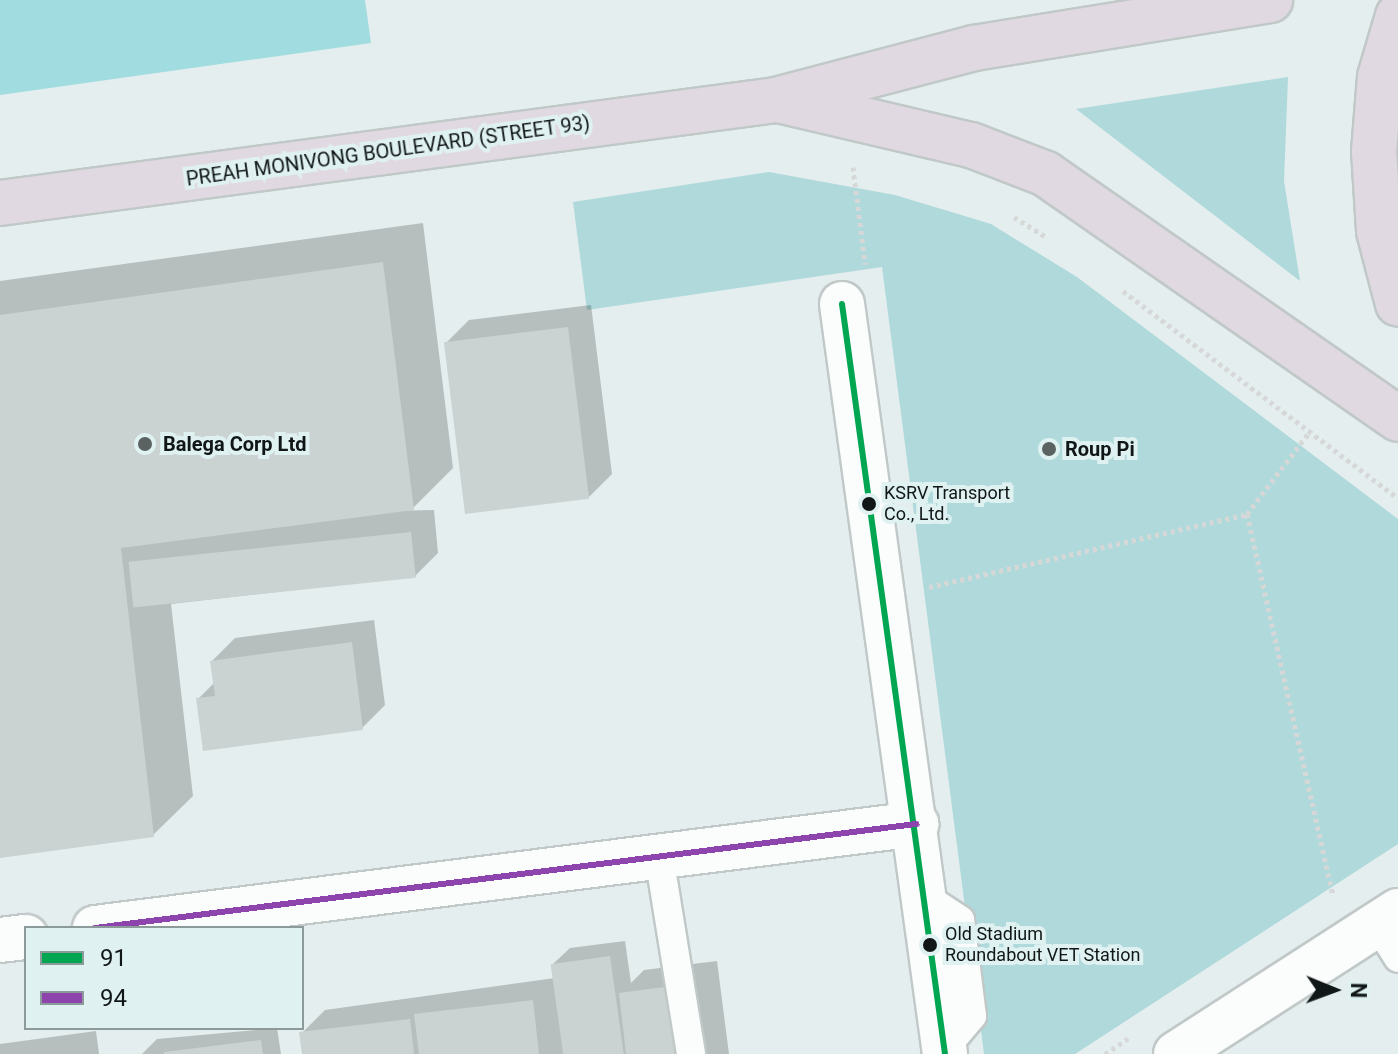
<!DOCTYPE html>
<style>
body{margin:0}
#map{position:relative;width:1398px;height:1054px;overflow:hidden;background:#e4eeee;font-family:Roboto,sans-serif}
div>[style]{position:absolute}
.green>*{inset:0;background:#afd9db}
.forest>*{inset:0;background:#a0dce0}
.shadow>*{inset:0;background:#0003}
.building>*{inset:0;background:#cad2d2;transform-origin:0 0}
.path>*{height:5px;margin-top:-2.5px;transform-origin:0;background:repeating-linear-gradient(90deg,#d6d8d8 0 4px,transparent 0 8px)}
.roads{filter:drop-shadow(2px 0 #c1c8c8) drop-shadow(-2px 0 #c1c8c8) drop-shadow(0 2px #c1c8c8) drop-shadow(0 -2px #c1c8c8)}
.service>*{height:28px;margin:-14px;padding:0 14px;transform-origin:14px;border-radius:14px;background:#fbfcfc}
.minor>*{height:44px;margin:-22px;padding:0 22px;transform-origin:22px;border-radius:22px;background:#fbfcfc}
.secondary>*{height:44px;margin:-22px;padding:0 22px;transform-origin:22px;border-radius:22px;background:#fbfcfc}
.trunk>*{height:44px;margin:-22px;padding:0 22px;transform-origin:22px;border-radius:22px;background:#e0d9e1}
.bus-1>*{height:6px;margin:-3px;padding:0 3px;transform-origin:3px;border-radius:3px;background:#00a651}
.bus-2>*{height:6px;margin:-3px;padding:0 3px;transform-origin:3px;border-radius:3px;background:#8e44ad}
.dots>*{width:22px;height:22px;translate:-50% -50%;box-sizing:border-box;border:4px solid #e0f1f2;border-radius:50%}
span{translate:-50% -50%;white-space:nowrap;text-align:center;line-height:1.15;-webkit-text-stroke:8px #e0f1f2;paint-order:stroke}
.bus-label{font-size:18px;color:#111717}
.left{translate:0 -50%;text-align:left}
.street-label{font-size:20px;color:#111717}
.poi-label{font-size:20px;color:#111717;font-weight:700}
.legend{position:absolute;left:24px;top:926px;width:280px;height:104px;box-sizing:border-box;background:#e0f1f2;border:2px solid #8d9a9a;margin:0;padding:10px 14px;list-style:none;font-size:24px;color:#111717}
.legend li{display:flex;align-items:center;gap:16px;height:40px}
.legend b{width:40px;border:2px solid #8d9a9a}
.north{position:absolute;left:1294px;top:950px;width:80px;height:80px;-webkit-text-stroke:6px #e0f1f2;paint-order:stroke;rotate:91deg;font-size:22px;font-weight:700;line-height:32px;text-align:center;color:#111717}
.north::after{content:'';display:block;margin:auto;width:28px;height:36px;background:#111717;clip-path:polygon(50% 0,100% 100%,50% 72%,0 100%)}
</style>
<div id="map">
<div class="green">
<i style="clip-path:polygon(1288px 77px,1284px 181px,1300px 281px,1076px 109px)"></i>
<i style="clip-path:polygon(769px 172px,895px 195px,991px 224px,1077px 277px,1398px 519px,1398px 844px,1075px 1054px,984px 1054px,882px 267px,587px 310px,573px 202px)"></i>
</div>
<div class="forest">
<i style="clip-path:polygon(0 0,365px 0,371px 43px,0 95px)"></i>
</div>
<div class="shadow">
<i style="clip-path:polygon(423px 223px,453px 468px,413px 508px,385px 511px,434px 510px,438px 553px,415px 576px,171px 604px,193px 796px,153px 835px,0 856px,0 281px)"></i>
<i style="clip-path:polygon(591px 305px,612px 474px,589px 497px,446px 343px,469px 320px)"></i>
<i style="clip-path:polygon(374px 620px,385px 705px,362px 728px,198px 699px,215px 682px,212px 661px,235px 638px)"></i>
<i style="clip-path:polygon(625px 941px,631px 983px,644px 970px,717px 961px,729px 1054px,304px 1054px,302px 1033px,325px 1010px,555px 978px,553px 964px,570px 948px)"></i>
<i style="clip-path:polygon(277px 1028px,281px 1054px,142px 1054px,157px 1039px)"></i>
<i style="clip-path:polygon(96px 1031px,99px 1054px,0 1054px,0 1044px)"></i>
</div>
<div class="building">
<i style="clip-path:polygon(383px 262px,414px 510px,121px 548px,154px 837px,0 858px,0 315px)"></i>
<i style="left:568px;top:327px;width:173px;height:125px;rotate:83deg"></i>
<i style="left:411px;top:532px;width:46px;height:284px;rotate:84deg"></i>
<i style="clip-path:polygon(352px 642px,363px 730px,203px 751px,196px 698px,215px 696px,210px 661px)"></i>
<i style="left:610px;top:956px;width:99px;height:60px;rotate:82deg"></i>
<i style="clip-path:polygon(694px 983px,703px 1054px,626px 1054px,619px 993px)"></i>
<i style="clip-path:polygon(533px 1000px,539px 1054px,419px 1054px,414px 1014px)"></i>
<i style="clip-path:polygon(410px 1019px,414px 1054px,302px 1054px,299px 1032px)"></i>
<i style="clip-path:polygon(261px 1040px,263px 1054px,164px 1054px,164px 1052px)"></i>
</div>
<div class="path">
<i style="left:853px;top:167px;width:98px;rotate:82.9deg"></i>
<i style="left:1014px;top:217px;width:38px;rotate:32deg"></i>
<i style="left:1123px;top:291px;width:344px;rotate:37deg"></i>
<i style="left:1247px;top:514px;width:391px;rotate:77.3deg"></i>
<i style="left:929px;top:587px;width:326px;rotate:-12.9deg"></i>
<i style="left:1247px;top:514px;width:106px;rotate:-52.7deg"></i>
<i style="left:1105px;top:1054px;width:29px;rotate:-34deg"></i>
</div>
<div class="roads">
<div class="service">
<i style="left:659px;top:856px;width:201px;rotate:80.8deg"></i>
<i style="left:925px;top:897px;width:42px;rotate:33.3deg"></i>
<i style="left:960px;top:920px;width:97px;rotate:82.9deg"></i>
<i style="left:972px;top:1016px;width:43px;rotate:130.3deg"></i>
<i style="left:1377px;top:924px;width:40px;rotate:58deg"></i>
</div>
<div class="minor">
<i style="left:842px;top:304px;width:757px;rotate:82.18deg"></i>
<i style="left:95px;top:928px;width:828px;rotate:-7.22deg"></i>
<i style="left:0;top:940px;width:26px;rotate:-7deg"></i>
</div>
<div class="secondary">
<i style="left:1176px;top:1054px;width:264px;rotate:-32.8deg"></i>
</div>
<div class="trunk">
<i style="left:1398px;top:16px;width:64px;rotate:106.4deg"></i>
<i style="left:1380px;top:77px;width:74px;rotate:94.6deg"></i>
<i style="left:1374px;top:151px;width:80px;rotate:86.4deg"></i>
<i style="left:1379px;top:231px;width:75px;rotate:75.4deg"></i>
<i style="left:783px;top:101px;width:193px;rotate:13.2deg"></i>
<i style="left:971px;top:145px;width:80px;rotate:21.1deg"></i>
<i style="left:1046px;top:174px;width:429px;rotate:34.8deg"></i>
<i style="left:0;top:203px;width:783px;rotate:-7.56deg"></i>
<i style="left:776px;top:100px;width:205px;rotate:-14.7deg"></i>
<i style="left:974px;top:48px;width:300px;rotate:-9.2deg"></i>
</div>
</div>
<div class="bus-1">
<i style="left:842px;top:304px;width:757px;rotate:82.18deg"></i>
</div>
<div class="bus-2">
<i style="left:95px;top:928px;width:828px;rotate:-7.22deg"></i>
</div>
<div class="dots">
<i style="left:145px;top:444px;background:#5b6262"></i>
<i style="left:1049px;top:449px;background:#5b6262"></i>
<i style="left:869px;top:504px;background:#111717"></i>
<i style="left:930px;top:945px;background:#111717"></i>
</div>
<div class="bus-label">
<span class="left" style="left:884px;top:504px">KSRV Transport<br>Co., Ltd.</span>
<span class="left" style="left:945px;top:945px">Old Stadium<br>Roundabout VET Station</span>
</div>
<div class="street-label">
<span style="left:388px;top:151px;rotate:-8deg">PREAH MONIVONG BOULEVARD (STREET 93)</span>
</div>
<div class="poi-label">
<span class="left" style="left:163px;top:444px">Balega Corp Ltd</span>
<span class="left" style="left:1065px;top:449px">Roup Pi</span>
</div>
<ul class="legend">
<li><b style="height:10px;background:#00a651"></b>91</li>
<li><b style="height:10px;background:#8e44ad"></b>94</li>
</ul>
<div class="north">N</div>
</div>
